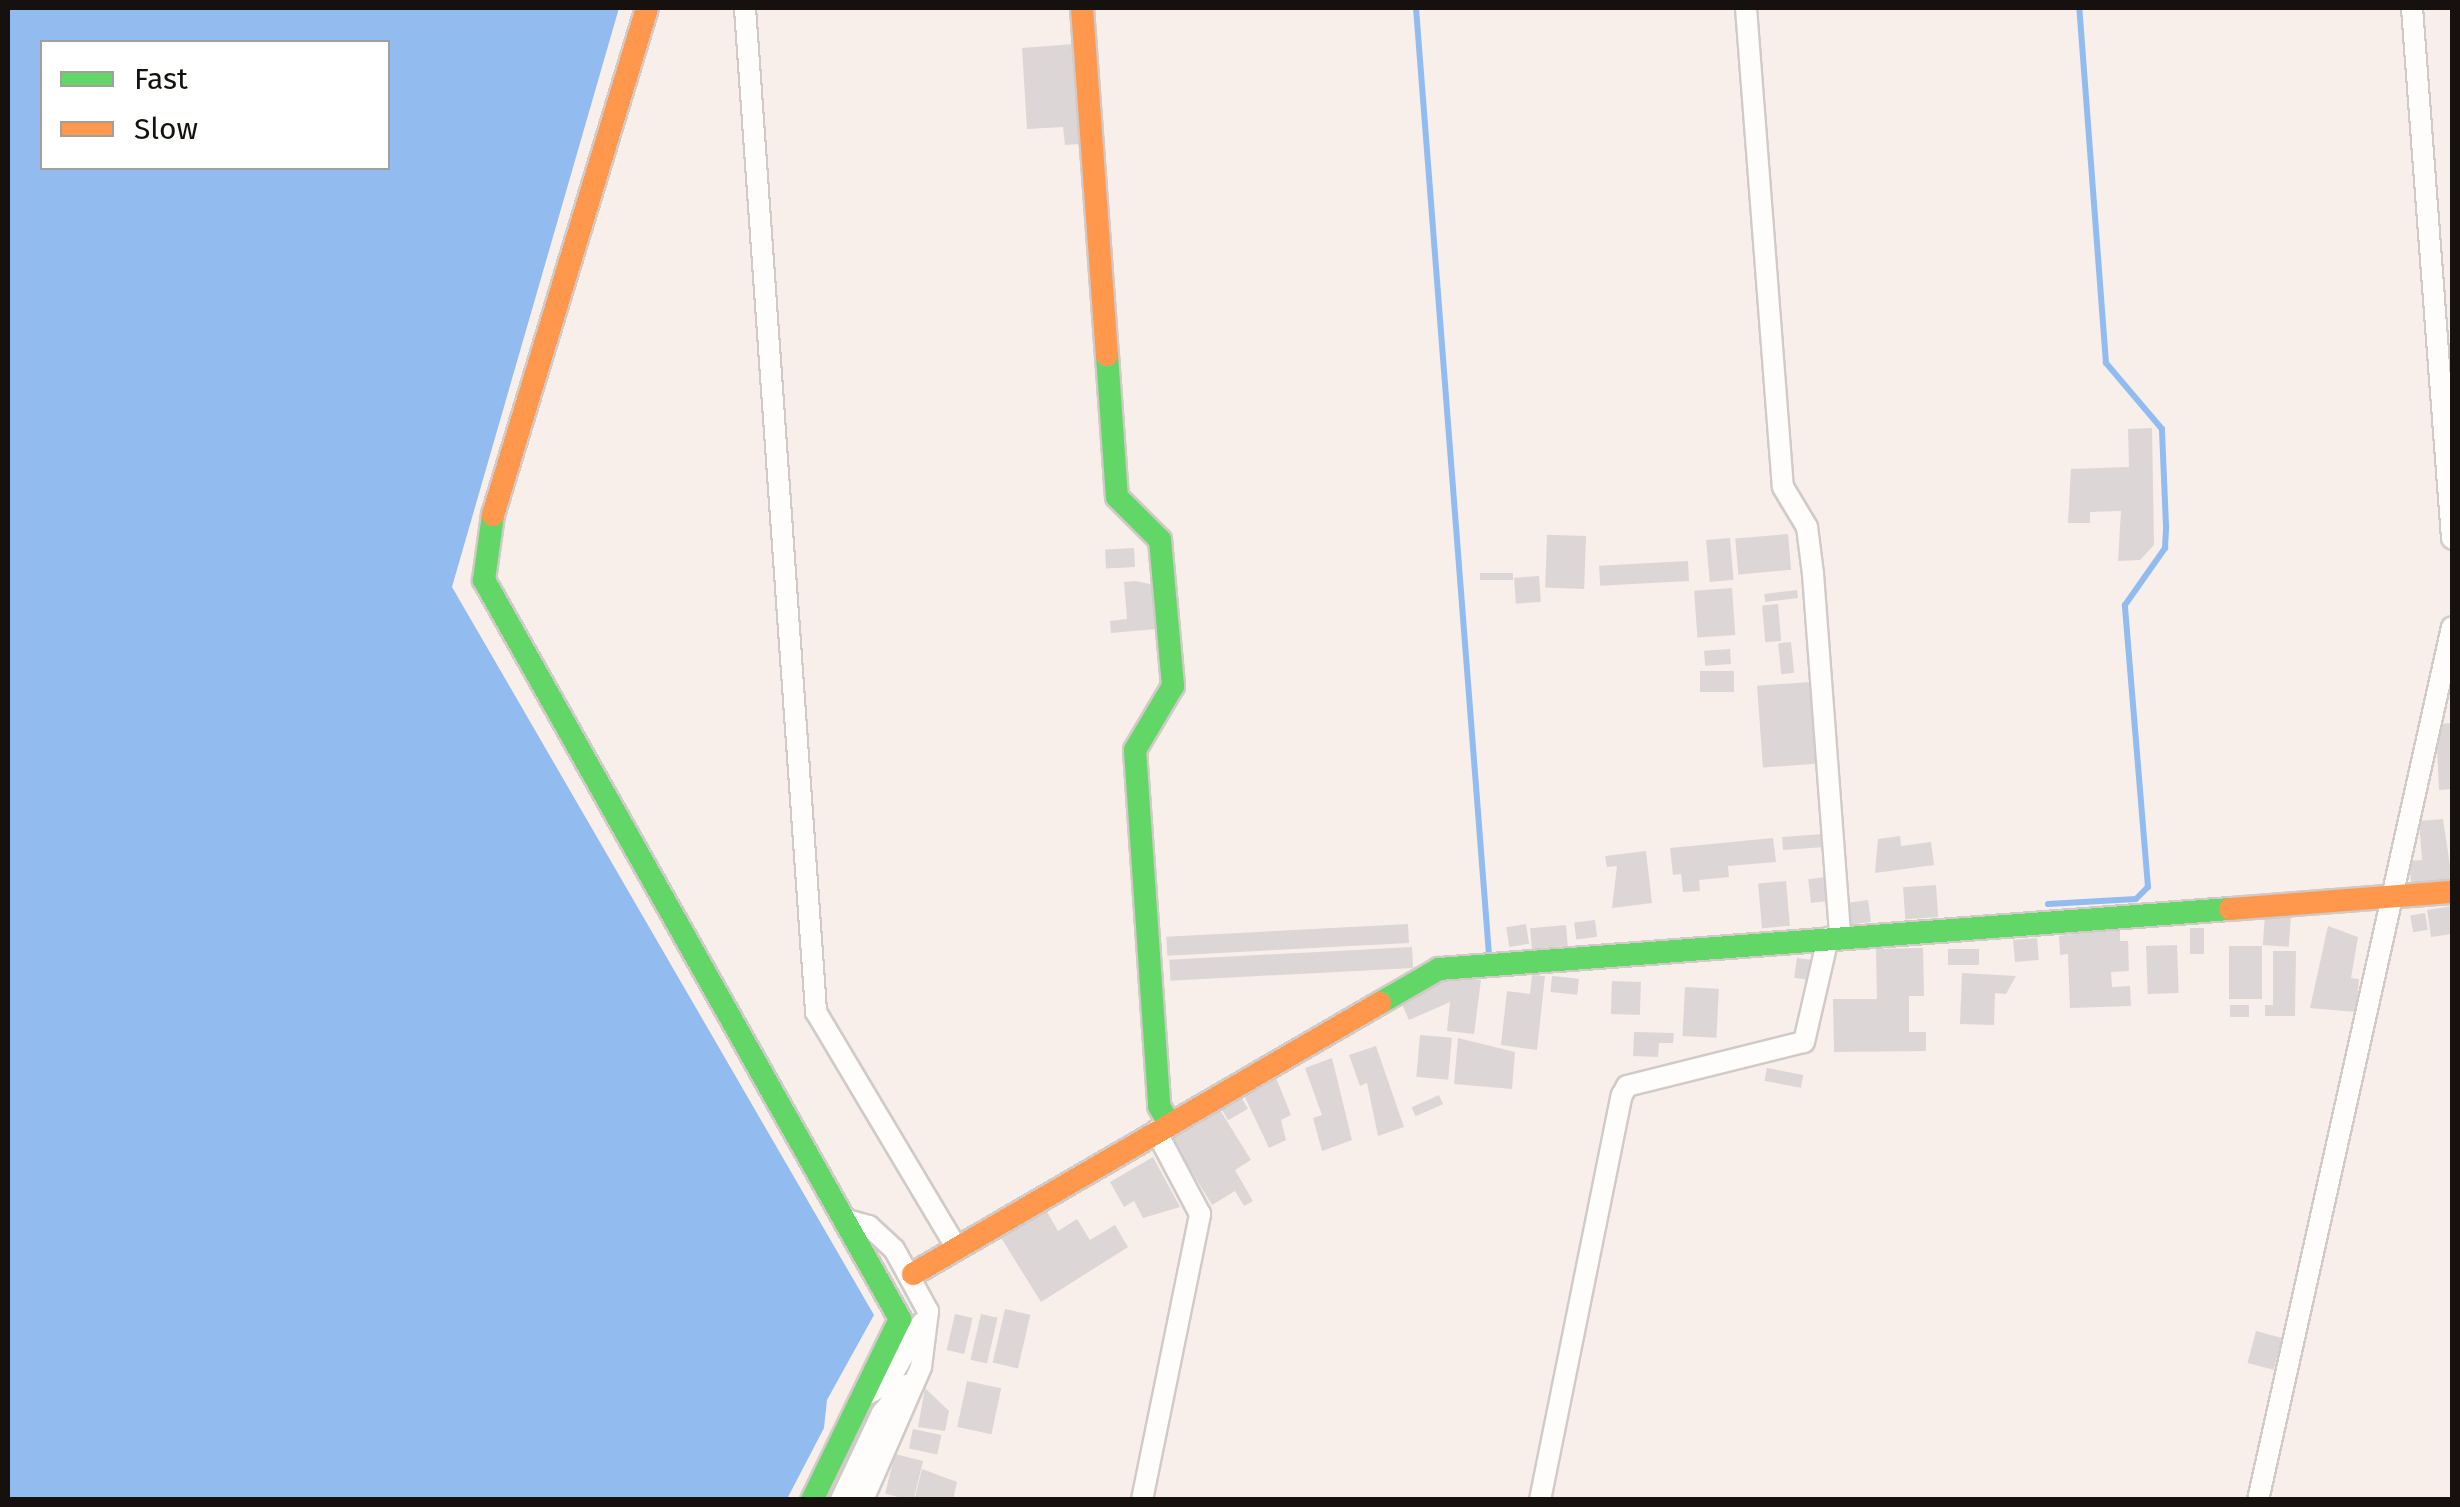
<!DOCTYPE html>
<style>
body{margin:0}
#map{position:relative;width:2460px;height:1507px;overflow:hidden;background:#f8efeb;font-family:"Fira Sans",sans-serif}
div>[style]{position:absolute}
.water>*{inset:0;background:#92bcf0}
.stream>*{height:6px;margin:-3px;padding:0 3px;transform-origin:3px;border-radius:3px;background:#92bcf0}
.building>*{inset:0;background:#ddd6d6;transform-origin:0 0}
.roads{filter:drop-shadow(2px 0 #d1cac7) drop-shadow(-2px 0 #d1cac7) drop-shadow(0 2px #d1cac7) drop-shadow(0 -2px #d1cac7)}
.street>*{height:20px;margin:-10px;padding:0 10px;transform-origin:10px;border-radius:10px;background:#fefdfc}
.fast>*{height:22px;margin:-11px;padding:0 11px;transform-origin:11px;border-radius:11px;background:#63d668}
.slow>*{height:22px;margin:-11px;padding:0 11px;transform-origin:11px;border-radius:11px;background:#ff974d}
span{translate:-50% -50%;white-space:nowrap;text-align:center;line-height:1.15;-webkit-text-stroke:9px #fff;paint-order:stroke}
.frame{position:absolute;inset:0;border:10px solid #16110e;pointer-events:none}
.legend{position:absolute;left:40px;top:40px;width:350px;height:130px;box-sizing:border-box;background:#fff;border:2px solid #a2a09f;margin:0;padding:12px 18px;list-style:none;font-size:30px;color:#16110e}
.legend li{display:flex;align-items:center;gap:20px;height:50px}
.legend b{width:50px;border:2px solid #a2a09f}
</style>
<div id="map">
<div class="water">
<i style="clip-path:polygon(evenodd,8px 8px,619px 8px,452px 587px,874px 1315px,827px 1400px,824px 1428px,787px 1499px,8px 1499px,8px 8px,42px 42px,388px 42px,388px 168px,42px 168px,42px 42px)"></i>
</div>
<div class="stream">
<i style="left:1416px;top:8px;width:949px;rotate:85.59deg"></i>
<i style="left:2048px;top:904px;width:88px;rotate:-3.3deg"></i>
<i style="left:2136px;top:899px;width:17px;rotate:-45deg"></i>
<i style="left:2148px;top:887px;width:283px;rotate:-94.7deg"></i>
<i style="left:2125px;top:605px;width:70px;rotate:-54.9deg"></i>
<i style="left:2165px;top:548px;width:22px;rotate:-87deg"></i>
<i style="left:2166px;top:526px;width:97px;rotate:-92.4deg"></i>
<i style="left:2162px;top:429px;width:87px;rotate:-130.3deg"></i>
<i style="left:2106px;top:363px;width:356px;rotate:-94.3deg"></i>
</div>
<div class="building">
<i style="clip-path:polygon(1074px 44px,1080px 144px,1065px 145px,1063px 127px,1027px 129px,1022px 48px)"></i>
<i style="clip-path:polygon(2152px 428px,2154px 545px,2140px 560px,2118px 561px,2121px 511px,2090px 512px,2090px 523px,2068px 523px,2071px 469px,2129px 467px,2128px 429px)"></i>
<i style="left:1788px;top:534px;width:36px;height:53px;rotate:85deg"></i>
<i style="left:1586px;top:536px;width:53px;height:39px;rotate:92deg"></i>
<i style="left:1730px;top:538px;width:42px;height:24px;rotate:85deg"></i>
<i style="left:1134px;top:548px;width:19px;height:29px;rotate:87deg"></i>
<i style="left:1688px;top:561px;width:20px;height:89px;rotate:87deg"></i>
<i style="left:1513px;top:573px;width:7px;height:33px;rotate:90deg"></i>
<i style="left:1539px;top:576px;width:26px;height:25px;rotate:86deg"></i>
<i style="clip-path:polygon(1136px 581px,1154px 585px,1157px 629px,1111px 633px,1110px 621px,1127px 619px,1124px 582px)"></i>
<i style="left:1732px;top:588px;width:47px;height:38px;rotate:86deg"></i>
<i style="left:1797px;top:590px;width:8px;height:33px;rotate:83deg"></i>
<i style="left:1778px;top:604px;width:37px;height:16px;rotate:85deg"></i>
<i style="left:1791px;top:642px;width:31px;height:13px;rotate:84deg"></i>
<i style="left:1730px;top:649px;width:15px;height:26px;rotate:86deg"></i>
<i style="left:1734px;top:671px;width:21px;height:34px;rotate:90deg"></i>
<i style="left:1810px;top:682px;width:82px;height:53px;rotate:86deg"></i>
<i style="clip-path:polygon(2452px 723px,2452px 789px,2439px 790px,2436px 724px)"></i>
<i style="clip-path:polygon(2443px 819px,2452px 879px,2411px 883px,2409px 861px,2422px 860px,2419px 821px)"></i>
<i style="left:1824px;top:834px;width:13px;height:42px;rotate:86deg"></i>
<i style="clip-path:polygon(1900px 836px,1901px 846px,1931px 842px,1934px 865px,1875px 873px,1878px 839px)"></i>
<i style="clip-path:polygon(1773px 838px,1776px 862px,1728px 866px,1729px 877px,1699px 880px,1700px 891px,1683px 892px,1681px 874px,1673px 875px,1670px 848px)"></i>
<i style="clip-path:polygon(1646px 851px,1652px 903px,1612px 908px,1617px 866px,1607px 867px,1605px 856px)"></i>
<i style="left:1826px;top:877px;width:24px;height:18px;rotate:83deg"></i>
<i style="left:1786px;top:881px;width:45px;height:28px;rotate:85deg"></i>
<i style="left:1936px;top:885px;width:32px;height:33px;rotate:86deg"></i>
<i style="left:1868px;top:900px;width:22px;height:20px;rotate:82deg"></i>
<i style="clip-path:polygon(2452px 906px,2452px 934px,2431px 937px,2427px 910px)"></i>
<i style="left:2425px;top:913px;width:17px;height:15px;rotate:80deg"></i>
<i style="left:2265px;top:914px;width:26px;height:31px;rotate:4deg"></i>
<i style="left:1595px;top:920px;width:17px;height:21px;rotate:83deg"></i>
<i style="left:1408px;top:924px;width:19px;height:242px;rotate:87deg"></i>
<i style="left:1526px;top:924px;width:20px;height:20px;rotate:81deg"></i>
<i style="left:1566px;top:925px;width:21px;height:36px;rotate:85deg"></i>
<i style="clip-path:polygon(2328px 926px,2358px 937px,2351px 978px,2359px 979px,2356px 1012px,2310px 1008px)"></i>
<i style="left:2190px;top:928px;width:14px;height:26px"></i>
<i style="clip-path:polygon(2105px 929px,2120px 929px,2120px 941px,2128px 941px,2129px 971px,2111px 972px,2112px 987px,2130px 986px,2131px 1006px,2070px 1008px,2068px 954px,2060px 955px,2059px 936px)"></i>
<i style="left:2037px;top:938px;width:22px;height:24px;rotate:85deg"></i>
<i style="left:2177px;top:945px;width:48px;height:31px;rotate:88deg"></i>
<i style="left:2262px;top:946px;width:53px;height:33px;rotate:90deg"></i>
<i style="left:1412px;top:947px;width:21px;height:243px;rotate:87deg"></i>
<i style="clip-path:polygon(1923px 948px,1924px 996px,1909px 996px,1909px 1032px,1926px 1032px,1926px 1051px,1834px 1052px,1833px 999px,1877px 999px,1876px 949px)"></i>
<i style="left:1948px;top:949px;width:31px;height:16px"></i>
<i style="clip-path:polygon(2273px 951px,2296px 951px,2295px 1016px,2265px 1016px,2265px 1005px,2273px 1005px)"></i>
<i style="left:1797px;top:958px;width:15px;height:20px;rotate:8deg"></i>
<i style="clip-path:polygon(1962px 973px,2016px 976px,2006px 994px,1995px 993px,1994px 1025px,1960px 1024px)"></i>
<i style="clip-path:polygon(1532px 975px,1545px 976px,1537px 1050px,1501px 1045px,1507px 991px,1530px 994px)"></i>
<i style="clip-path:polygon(1456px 976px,1481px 980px,1474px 1034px,1447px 1031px,1450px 1002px,1409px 1020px,1400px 1000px)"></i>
<i style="left:1552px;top:976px;width:27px;height:16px;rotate:6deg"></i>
<i style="left:1612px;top:981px;width:29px;height:33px;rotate:2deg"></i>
<i style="left:1685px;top:987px;width:34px;height:49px;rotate:3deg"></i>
<i style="left:2230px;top:1005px;width:19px;height:12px"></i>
<i style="clip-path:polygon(1634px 1032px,1674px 1033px,1673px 1043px,1659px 1043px,1658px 1057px,1633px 1056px)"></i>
<i style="left:1420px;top:1035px;width:32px;height:42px;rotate:5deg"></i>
<i style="clip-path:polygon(1458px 1038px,1515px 1052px,1512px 1089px,1454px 1084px)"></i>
<i style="clip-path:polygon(1376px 1046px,1404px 1127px,1378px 1136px,1367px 1083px,1360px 1086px,1349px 1055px)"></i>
<i style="clip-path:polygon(1332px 1058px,1352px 1140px,1322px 1151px,1313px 1118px,1322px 1115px,1305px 1068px)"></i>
<i style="left:1767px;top:1068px;width:37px;height:13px;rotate:11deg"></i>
<i style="clip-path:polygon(1275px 1075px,1291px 1115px,1281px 1120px,1286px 1140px,1269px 1148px,1242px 1091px)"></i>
<i style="left:1240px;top:1095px;width:16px;height:23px;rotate:60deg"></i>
<i style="left:1439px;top:1095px;width:10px;height:30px;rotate:66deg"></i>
<i style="clip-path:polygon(1220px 1110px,1251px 1160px,1235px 1170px,1253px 1201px,1244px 1206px,1235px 1191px,1212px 1205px,1172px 1139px)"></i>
<i style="clip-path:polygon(1153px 1157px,1180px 1207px,1143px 1218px,1134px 1201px,1124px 1207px,1110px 1182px)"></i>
<i style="clip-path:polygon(1046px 1210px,1058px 1231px,1077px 1219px,1090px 1240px,1115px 1225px,1128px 1247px,1041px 1302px,998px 1233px)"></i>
<i style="left:1005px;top:1309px;width:26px;height:55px;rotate:13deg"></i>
<i style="left:955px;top:1314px;width:18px;height:37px;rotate:13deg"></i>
<i style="left:981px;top:1314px;width:17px;height:47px;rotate:13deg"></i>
<i style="left:2256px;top:1331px;width:27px;height:33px;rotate:15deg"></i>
<i style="left:967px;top:1381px;width:35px;height:47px;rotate:12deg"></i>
<i style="clip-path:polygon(925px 1388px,949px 1411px,945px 1431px,918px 1427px)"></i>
<i style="left:913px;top:1429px;width:29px;height:20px;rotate:12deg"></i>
<i style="left:895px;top:1454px;width:29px;height:41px;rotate:14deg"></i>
<i style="clip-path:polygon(922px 1469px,957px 1482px,953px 1500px,915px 1497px)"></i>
</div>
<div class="roads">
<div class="street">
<i style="left:745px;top:8px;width:1007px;rotate:85.95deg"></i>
<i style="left:816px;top:1012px;width:274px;rotate:59.2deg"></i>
<i style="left:1746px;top:8px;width:480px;rotate:85.6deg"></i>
<i style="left:1783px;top:487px;width:47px;rotate:59deg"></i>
<i style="left:1807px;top:527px;width:47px;rotate:82.7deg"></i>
<i style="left:1813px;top:574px;width:364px;rotate:85.7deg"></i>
<i style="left:2412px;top:8px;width:532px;rotate:85.68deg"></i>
<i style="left:844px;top:1219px;width:26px;rotate:16deg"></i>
<i style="left:869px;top:1226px;width:34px;rotate:43deg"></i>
<i style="left:894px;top:1249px;width:71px;rotate:61.3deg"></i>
<i style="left:928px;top:1311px;width:56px;rotate:97.1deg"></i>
<i style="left:921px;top:1367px;width:145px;rotate:113.6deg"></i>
<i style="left:864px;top:1396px;width:26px;rotate:-28deg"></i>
<i style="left:887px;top:1384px;width:70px;rotate:-60.2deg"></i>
<i style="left:841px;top:1500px;width:96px;rotate:-64.8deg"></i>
<i style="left:882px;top:1413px;width:37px;rotate:-49deg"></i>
<i style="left:1142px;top:1500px;width:292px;rotate:-78.5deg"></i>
<i style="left:1200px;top:1214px;width:94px;rotate:-117.9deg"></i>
<i style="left:1540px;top:1500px;width:413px;rotate:-78.6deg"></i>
<i style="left:1622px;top:1095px;width:10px;rotate:-61deg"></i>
<i style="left:1627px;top:1086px;width:182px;rotate:-14deg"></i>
<i style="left:1804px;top:1042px;width:107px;rotate:-77deg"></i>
<i style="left:2258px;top:1500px;width:894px;rotate:-77.47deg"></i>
</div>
<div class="fast">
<i style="left:1107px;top:355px;width:142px;rotate:86deg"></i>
<i style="left:1117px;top:497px;width:61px;rotate:45deg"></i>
<i style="left:1160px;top:540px;width:147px;rotate:84.9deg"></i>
<i style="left:1173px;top:686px;width:74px;rotate:120.7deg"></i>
<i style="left:1135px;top:750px;width:357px;rotate:86.1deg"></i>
<i style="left:1159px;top:1106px;width:20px;rotate:60deg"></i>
<i style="left:493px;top:515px;width:66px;rotate:97.9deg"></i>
<i style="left:484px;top:580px;width:848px;rotate:60.62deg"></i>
<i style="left:900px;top:1319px;width:201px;rotate:115.9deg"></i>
<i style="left:1380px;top:1003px;width:68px;rotate:-30deg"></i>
<i style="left:1439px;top:969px;width:793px;rotate:-4.34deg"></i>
</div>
<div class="slow">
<i style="left:1082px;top:8px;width:348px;rotate:85.9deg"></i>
<i style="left:493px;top:515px;width:530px;rotate:-73.1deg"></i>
<i style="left:2230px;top:909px;width:223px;rotate:-4.4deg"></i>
<i style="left:913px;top:1274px;width:540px;rotate:-30.13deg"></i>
</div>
</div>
<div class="frame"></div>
<ul class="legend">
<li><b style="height:12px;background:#63d668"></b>Fast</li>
<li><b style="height:12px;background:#ff974d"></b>Slow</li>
</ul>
</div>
